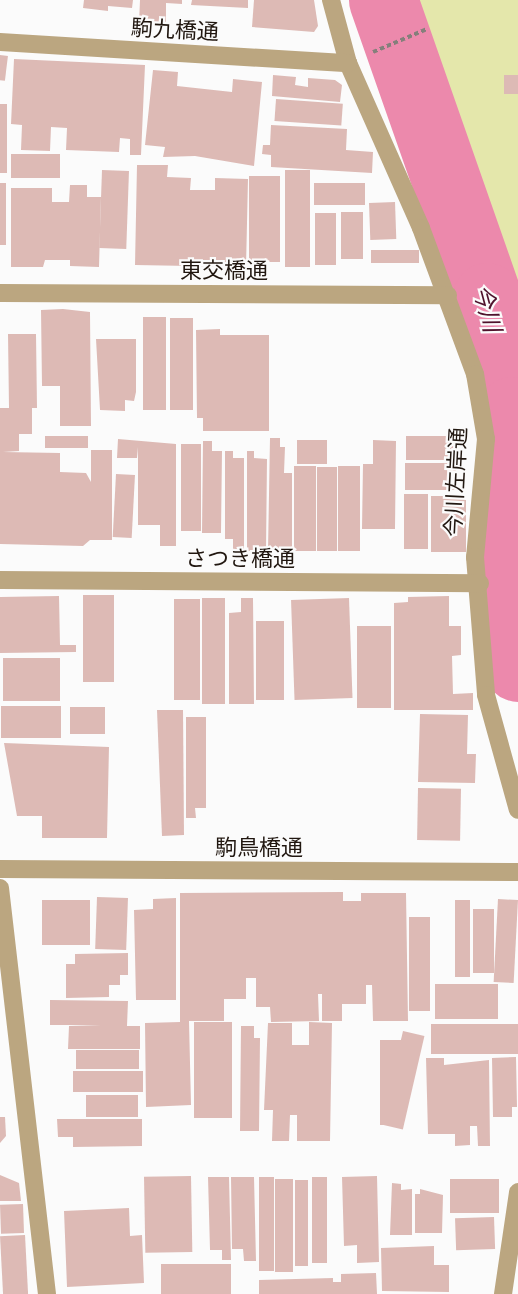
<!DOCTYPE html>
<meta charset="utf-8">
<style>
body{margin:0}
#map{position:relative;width:518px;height:1294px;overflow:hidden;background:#fbfbfb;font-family:"Exo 2","Noto Sans JP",sans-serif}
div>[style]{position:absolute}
.green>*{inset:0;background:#e4e7ab}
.river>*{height:69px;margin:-34.5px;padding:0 34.5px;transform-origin:34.5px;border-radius:34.5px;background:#ec89ac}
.building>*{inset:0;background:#ddbab5;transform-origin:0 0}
.path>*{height:4px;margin-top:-2px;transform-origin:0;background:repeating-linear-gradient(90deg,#857f7b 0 4.5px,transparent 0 7.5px)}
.minor>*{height:18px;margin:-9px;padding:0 9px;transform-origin:9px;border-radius:9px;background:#bba680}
span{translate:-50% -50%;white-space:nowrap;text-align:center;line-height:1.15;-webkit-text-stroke:4.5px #fbfbfb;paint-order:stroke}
.street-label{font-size:22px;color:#211710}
.water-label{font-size:24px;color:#4f122c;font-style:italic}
</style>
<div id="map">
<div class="green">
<i style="clip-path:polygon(416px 0,518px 0,518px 291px,433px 59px)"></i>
</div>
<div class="river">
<i style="left:383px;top:0;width:315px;rotate:70.7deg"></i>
<i style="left:487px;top:297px;width:117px;rotate:77.6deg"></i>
<i style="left:512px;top:411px;width:256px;rotate:88.7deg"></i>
</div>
<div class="building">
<i style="clip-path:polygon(84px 0,133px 0,132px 8px,108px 6px,108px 11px,83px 8px)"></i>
<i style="clip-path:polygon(140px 0,182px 0,182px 4px,166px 3px,166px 25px,139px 24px)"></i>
<i style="clip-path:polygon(192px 0,248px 0,248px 8px,191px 5px)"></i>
<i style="clip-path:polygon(254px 0,314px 0,318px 26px,314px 32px,252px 27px)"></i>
<i style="left:0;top:55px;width:8px;height:25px;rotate:7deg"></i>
<i style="clip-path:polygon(14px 59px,145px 65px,141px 155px,130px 155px,130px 139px,120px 138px,119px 152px,66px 150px,67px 128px,51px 127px,50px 151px,21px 150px,22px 125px,11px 124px)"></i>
<i style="clip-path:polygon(153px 70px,178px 72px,177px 86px,232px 92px,233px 79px,262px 82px,254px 166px,195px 156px,163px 157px,165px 147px,145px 145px)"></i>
<i style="clip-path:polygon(273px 75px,296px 77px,295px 85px,308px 87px,308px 78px,335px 80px,342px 85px,340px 102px,272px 96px)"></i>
<i style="left:504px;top:75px;width:14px;height:19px"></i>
<i style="left:276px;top:99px;width:67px;height:22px;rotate:4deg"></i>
<i style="left:0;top:104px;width:7px;height:69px"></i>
<i style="clip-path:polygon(271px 125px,347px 129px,346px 150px,373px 152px,372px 173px,271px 167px,271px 155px,262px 154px,263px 145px,270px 145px)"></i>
<i style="left:11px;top:154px;width:49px;height:24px"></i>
<i style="clip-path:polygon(137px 165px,168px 165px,167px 177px,191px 178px,190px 190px,215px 190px,215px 178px,248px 179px,246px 267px,135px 265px)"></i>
<i style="left:102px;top:170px;width:27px;height:78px;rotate:2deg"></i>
<i style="left:285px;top:170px;width:25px;height:97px"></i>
<i style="left:249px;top:176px;width:31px;height:86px"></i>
<i style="left:0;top:183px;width:6px;height:62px"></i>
<i style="left:365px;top:183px;width:22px;height:51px;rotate:90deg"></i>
<i style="clip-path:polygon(70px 185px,87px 185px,87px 197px,101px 197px,99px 267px,70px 266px,70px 260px,45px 260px,43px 267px,11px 267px,11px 188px,52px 188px,52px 202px,69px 202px)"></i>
<i style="left:395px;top:202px;width:37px;height:26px;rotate:88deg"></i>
<i style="left:341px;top:212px;width:22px;height:47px"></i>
<i style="left:315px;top:213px;width:21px;height:52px"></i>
<i style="left:419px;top:250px;width:13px;height:48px;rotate:90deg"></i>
<i style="clip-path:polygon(63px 309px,90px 312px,91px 426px,60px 426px,60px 386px,42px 386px,41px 310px)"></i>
<i style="left:143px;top:317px;width:23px;height:93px"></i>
<i style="left:170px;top:318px;width:23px;height:92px"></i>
<i style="clip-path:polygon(220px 329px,220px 335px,269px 335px,269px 431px,203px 431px,203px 418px,197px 418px,196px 330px)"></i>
<i style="clip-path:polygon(8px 334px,36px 334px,37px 408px,32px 408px,32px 434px,19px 434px,19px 451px,3px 452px,60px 453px,60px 472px,86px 473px,91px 482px,91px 450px,112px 450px,112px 540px,90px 540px,83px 546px,0 544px,0 408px,9px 408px)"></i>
<i style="clip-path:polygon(96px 339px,136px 339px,136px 392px,134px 401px,125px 400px,125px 411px,100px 410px)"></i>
<i style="left:45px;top:436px;width:43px;height:12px"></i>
<i style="left:406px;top:436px;width:50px;height:24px"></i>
<i style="clip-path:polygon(270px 438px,280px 438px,280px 447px,285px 447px,284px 473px,292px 473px,292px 551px,268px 551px)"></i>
<i style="clip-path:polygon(118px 439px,176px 444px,176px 546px,160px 546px,160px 525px,138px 525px,138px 447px,137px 458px,117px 458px)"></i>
<i style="left:297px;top:440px;width:30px;height:24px"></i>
<i style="clip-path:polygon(373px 440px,396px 441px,395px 529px,362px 529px,363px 464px,373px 464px)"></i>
<i style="clip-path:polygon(203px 441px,212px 441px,212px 451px,222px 451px,221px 533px,202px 533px)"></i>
<i style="left:181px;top:444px;width:20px;height:87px"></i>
<i style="clip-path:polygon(225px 451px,233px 451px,233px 458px,244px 458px,244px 554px,233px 554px,233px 539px,225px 539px)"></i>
<i style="clip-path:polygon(247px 451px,254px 451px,254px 458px,267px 459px,266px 551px,247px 551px)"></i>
<i style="left:405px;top:463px;width:51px;height:27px"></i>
<i style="left:294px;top:466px;width:22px;height:85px"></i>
<i style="left:338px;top:466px;width:22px;height:85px"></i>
<i style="left:317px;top:467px;width:20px;height:84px"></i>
<i style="left:116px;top:474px;width:19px;height:63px;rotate:3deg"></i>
<i style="left:404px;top:494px;width:24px;height:55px"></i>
<i style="left:431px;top:496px;width:35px;height:56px"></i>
<i style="left:83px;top:595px;width:31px;height:87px"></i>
<i style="clip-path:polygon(59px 596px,60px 645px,76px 645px,76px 652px,0 653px,0 597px)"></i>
<i style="clip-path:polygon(449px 596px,449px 626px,461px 626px,461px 655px,452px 656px,453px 694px,473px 693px,473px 710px,394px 710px,394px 603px,408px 602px,408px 597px)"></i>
<i style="left:202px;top:598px;width:23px;height:106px"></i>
<i style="clip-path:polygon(241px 598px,253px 598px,254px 704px,229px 704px,229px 613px,241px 612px)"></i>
<i style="left:349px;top:598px;width:100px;height:58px;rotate:88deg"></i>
<i style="left:174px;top:599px;width:26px;height:101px"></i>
<i style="left:256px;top:621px;width:28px;height:79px"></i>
<i style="left:391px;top:626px;width:82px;height:34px;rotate:90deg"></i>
<i style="left:3px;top:658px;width:57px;height:43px"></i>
<i style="left:61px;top:706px;width:32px;height:60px;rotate:90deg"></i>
<i style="left:70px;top:707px;width:35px;height:27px"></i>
<i style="clip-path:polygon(157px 710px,183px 710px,184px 835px,162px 836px)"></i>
<i style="clip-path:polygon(420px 714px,468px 715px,467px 754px,476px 754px,475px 783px,418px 782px)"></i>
<i style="clip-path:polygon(186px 717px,206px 717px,206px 808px,195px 808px,196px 818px,186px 818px)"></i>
<i style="clip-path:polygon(4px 743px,109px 747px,107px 838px,42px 838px,42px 816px,17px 816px)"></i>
<i style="left:418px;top:788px;width:43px;height:52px;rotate:1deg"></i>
<i style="clip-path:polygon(343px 892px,343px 901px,361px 901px,361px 893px,406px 893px,408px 1021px,373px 1021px,372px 985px,366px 985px,366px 1004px,342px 1004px,342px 1021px,322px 1021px,322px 994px,318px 994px,319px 1021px,271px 1022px,270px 1007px,256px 1007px,256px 978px,246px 978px,246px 999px,224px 999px,224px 1021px,189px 1021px,191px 1105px,146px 1107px,145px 1023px,180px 1022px,180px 893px)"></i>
<i style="left:97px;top:897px;width:31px;height:52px;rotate:2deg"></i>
<i style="clip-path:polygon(176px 898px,176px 1000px,136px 1000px,134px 910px,153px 909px,153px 899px)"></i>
<i style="left:498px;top:899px;width:20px;height:83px;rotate:3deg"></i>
<i style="left:90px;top:900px;width:45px;height:48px;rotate:90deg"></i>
<i style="left:455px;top:900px;width:15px;height:77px"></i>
<i style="left:473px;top:909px;width:21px;height:64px"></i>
<i style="left:409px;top:917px;width:21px;height:94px"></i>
<i style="clip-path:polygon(128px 953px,128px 975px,120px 975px,120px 985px,109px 985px,109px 997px,66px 998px,66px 964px,75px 964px,75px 954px)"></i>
<i style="left:435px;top:984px;width:63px;height:35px"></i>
<i style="clip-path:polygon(50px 1000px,128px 1001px,127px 1026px,140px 1026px,140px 1049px,68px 1049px,69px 1026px,101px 1025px,50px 1025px)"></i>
<i style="left:232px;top:1022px;width:96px;height:38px;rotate:90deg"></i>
<i style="clip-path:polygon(309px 1022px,332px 1023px,330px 1141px,297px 1141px,297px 1115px,290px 1115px,289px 1141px,272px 1141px,273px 1110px,264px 1110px,268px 1023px,292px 1023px,292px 1045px,309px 1045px)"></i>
<i style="left:518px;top:1024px;width:30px;height:87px;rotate:90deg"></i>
<i style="clip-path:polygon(241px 1026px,254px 1026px,254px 1038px,260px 1038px,259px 1131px,240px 1131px)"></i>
<i style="left:403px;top:1031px;width:22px;height:96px;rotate:13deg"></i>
<i style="left:380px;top:1040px;width:21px;height:85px"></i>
<i style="left:76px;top:1050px;width:63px;height:19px"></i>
<i style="clip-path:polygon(516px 1057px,517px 1107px,512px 1107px,512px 1117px,493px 1117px,492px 1058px)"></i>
<i style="clip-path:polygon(426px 1058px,444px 1058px,444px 1065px,489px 1060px,490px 1146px,478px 1146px,477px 1126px,470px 1126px,470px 1145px,455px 1146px,455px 1134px,428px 1134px)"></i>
<i style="left:73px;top:1071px;width:70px;height:21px"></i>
<i style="left:86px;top:1095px;width:52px;height:22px"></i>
<i style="clip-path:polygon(0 1117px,5px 1117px,6px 1136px,0 1143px)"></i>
<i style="clip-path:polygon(57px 1119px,142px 1119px,142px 1146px,73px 1147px,73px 1137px,58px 1137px)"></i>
<i style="clip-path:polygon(0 1175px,19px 1183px,21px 1201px,0 1201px)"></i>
<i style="left:191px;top:1176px;width:76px;height:47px;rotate:89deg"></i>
<i style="clip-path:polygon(377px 1176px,379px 1262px,357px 1263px,357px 1245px,344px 1246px,342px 1177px)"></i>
<i style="clip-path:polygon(208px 1177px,229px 1177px,231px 1260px,222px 1260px,222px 1250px,210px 1250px)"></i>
<i style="clip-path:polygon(231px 1177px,254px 1177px,256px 1261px,244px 1261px,243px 1249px,232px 1249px)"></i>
<i style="left:259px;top:1177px;width:15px;height:94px"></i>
<i style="left:312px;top:1177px;width:15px;height:86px"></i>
<i style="left:275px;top:1179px;width:18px;height:93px"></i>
<i style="left:450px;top:1179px;width:49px;height:34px"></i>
<i style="left:295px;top:1180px;width:13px;height:86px"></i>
<i style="clip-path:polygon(392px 1183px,401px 1184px,401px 1190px,412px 1189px,412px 1235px,390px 1235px)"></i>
<i style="clip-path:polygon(420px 1189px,443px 1195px,442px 1233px,415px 1233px,415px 1194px,420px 1194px)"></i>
<i style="left:23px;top:1204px;width:29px;height:23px;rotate:88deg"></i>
<i style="clip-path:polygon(129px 1208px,130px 1236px,142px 1235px,144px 1283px,67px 1287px,64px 1211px)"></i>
<i style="left:494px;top:1217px;width:32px;height:39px;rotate:88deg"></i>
<i style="left:25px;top:1235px;width:59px;height:25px;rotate:87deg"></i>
<i style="clip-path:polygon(434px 1246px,434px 1265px,449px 1265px,449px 1292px,382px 1291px,381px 1248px)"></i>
<i style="left:231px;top:1264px;width:30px;height:70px;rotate:90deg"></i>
<i style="clip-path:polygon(376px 1273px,377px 1294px,259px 1294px,259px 1280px,333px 1278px,333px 1282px,341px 1282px,341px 1274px)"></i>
</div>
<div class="path">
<i style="left:373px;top:52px;width:59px;rotate:-23.1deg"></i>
</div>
<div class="minor">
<i style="left:331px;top:0;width:65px;rotate:74.9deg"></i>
<i style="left:348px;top:63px;width:180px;rotate:66.1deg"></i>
<i style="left:421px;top:228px;width:156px;rotate:69.7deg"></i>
<i style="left:475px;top:374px;width:66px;rotate:80.4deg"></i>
<i style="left:486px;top:439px;width:119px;rotate:95.3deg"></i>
<i style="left:475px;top:557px;width:138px;rotate:85.4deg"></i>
<i style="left:486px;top:695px;width:119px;rotate:74.5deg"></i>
<i style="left:0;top:42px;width:349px;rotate:3.5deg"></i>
<i style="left:0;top:293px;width:448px;rotate:0.3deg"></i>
<i style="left:0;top:580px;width:480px;rotate:0.4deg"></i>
<i style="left:0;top:869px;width:518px;rotate:0.33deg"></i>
<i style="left:0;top:888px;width:409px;rotate:83.4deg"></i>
<i style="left:503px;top:1294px;width:103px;rotate:-81.6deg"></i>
</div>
<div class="street-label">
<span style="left:175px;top:29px;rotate:3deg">駒九橋通</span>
<span style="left:224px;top:270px">東交橋通</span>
<span style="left:455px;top:482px;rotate:-87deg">今川左岸通</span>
<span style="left:240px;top:558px">さつき橋通</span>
<span style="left:259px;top:847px">駒鳥橋通</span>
</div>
<div class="water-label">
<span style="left:488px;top:308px;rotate:75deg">今川</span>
</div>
</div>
